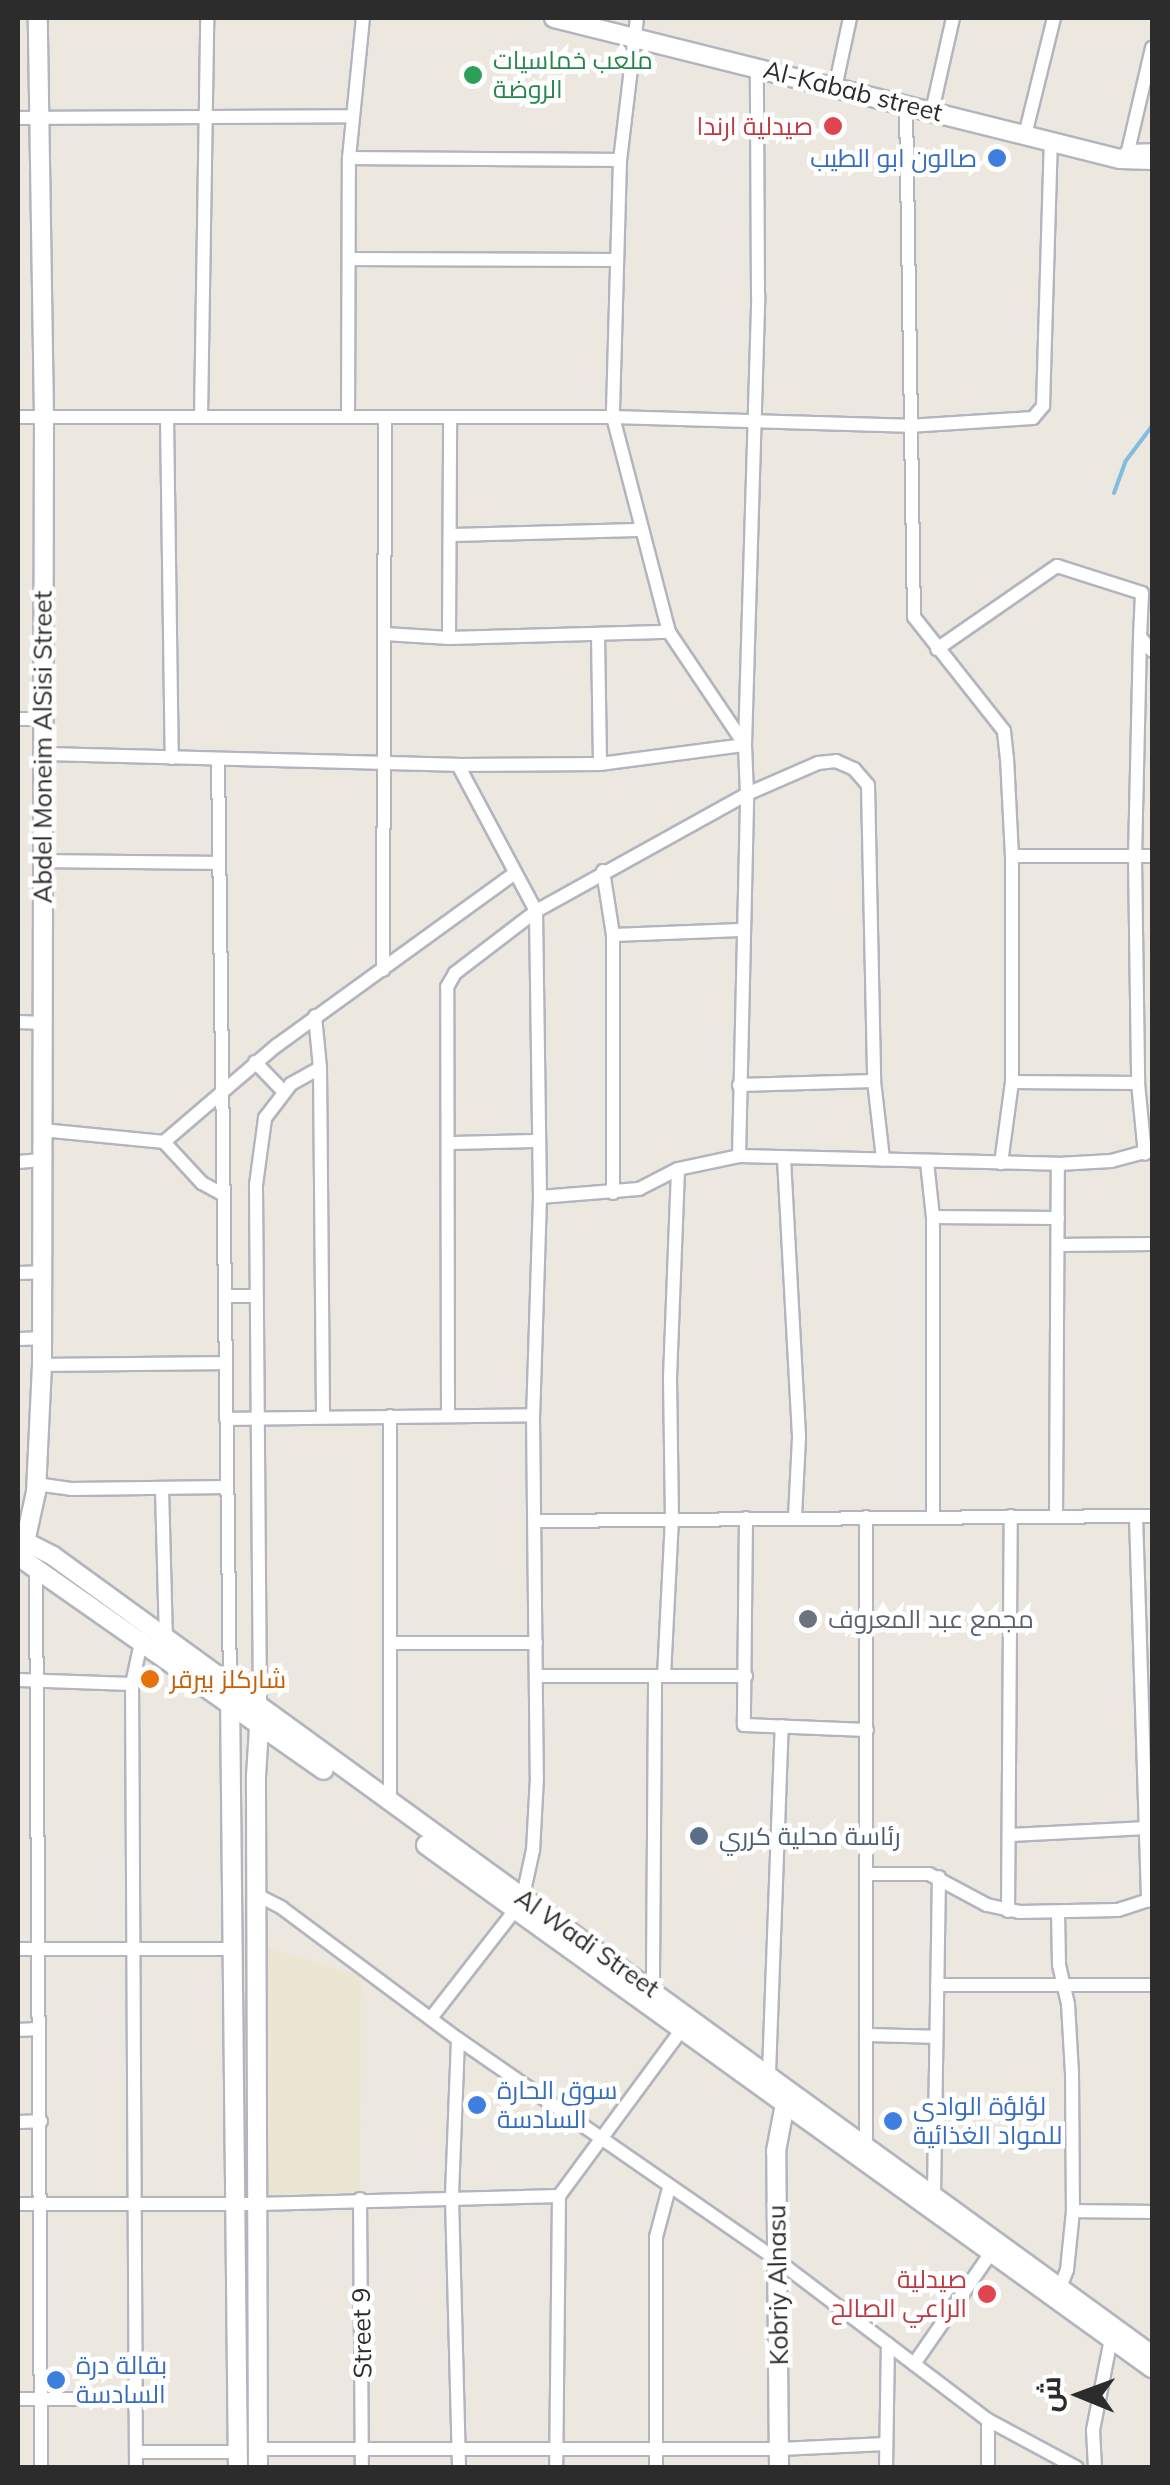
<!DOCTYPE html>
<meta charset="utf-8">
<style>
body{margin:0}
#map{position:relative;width:1170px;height:2485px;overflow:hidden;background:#ece8e0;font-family:Mulish,Cairo,sans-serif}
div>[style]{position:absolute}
.education>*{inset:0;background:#ebe6d2}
.stream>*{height:4px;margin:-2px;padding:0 2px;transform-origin:2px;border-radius:2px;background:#80bde1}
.roads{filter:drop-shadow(2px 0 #b3b5be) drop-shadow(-2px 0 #b3b5be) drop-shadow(0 2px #b3b5be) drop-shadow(0 -2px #b3b5be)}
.street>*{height:12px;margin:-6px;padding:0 6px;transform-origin:6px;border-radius:6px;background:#fff}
.secondary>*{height:18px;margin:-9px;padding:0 9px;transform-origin:9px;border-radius:9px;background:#fff}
.dots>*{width:28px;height:28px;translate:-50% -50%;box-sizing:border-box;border:5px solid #fff;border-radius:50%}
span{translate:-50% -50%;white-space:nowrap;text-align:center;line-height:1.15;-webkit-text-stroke:9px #fff;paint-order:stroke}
.leisure-label{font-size:25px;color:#27864d}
.left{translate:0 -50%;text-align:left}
.street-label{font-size:25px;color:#2c2c2c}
.health-label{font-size:25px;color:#be3a42}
.right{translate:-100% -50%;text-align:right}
.shop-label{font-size:25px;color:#366cbe}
.worship-label{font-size:25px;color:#5b616d}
.food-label{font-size:25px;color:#c56008}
.service-label{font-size:25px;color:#4e5e75}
.frame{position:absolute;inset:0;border:20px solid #2c2c2c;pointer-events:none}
.north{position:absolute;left:1030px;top:2345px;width:100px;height:100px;-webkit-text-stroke:8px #fff;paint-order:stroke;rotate:271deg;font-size:28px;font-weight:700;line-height:40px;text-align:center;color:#2c2c2c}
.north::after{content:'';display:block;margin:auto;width:35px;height:45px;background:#2c2c2c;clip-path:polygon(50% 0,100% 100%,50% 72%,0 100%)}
</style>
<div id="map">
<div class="education">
<i style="clip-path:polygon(239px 1939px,361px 1976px,360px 2194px,244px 2196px)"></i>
</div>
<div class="stream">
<i style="left:1114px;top:493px;width:33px;rotate:-70deg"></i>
<i style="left:1125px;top:462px;width:45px;rotate:-53.1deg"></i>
</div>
<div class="roads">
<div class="street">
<i style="left:637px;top:18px;width:143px;rotate:96.8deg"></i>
<i style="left:620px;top:160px;width:257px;rotate:91.6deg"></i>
<i style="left:613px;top:417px;width:222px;rotate:75.4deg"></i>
<i style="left:669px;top:632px;width:136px;rotate:56.1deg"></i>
<i style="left:745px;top:745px;width:49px;rotate:87.7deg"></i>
<i style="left:747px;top:794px;width:77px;rotate:-23.6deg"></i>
<i style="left:818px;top:763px;width:18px;rotate:-6deg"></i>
<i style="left:836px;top:761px;width:20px;rotate:24deg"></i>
<i style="left:854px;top:769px;width:21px;rotate:49deg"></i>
<i style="left:868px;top:785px;width:296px;rotate:88.8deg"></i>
<i style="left:874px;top:1081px;width:79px;rotate:83.4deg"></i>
<i style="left:835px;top:88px;width:72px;rotate:-77.9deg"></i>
<i style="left:906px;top:104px;width:513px;rotate:89.11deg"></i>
<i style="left:914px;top:617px;width:145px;rotate:51.7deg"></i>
<i style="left:1004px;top:731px;width:27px;rotate:84deg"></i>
<i style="left:1007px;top:758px;width:98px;rotate:87.1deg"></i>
<i style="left:1012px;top:856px;width:226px;rotate:90deg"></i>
<i style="left:1012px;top:1082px;width:82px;rotate:97.7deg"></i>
<i style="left:932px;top:111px;width:95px;rotate:-77.3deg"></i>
<i style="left:18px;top:118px;width:333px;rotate:-0.3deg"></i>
<i style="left:1025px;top:135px;width:121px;rotate:-76.1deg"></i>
<i style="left:1128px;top:151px;width:24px;rotate:-2deg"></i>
<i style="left:349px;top:158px;width:271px;rotate:0.4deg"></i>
<i style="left:1120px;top:159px;width:11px;rotate:-45deg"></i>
<i style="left:1128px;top:151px;width:106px;rotate:-76.9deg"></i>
<i style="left:349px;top:259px;width:267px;rotate:0.2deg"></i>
<i style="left:18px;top:417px;width:595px"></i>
<i style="left:613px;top:417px;width:295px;rotate:1.7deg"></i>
<i style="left:908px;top:426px;width:125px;rotate:-3.7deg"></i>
<i style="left:1033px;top:418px;width:16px;rotate:-50deg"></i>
<i style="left:1043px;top:406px;width:265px;rotate:-88.3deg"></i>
<i style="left:167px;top:417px;width:341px;rotate:89.2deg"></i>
<i style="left:201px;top:417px;width:399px;rotate:-89.1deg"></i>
<i style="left:348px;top:417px;width:259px;rotate:-89.8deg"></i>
<i style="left:349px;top:158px;width:141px;rotate:-84.3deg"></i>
<i style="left:450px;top:535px;width:190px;rotate:-1.5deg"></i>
<i style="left:385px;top:634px;width:64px;rotate:3.6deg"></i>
<i style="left:449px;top:638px;width:220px;rotate:-1.6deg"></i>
<i style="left:598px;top:635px;width:129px;rotate:89.1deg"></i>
<i style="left:1140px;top:637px;width:220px;rotate:91.3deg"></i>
<i style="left:1135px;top:857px;width:226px;rotate:89.2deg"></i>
<i style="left:1138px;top:1083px;width:71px;rotate:84.4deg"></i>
<i style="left:449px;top:638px;width:221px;rotate:-89.7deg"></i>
<i style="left:937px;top:649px;width:146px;rotate:-34.7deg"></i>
<i style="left:1057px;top:566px;width:89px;rotate:17.6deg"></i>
<i style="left:1142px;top:593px;width:44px;rotate:92.6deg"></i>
<i style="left:1140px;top:637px;width:18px;rotate:49deg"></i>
<i style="left:18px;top:719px;width:25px"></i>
<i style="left:43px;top:754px;width:415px;rotate:1.5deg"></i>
<i style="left:458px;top:765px;width:166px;rotate:61.9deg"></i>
<i style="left:536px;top:911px;width:286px;rotate:89.2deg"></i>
<i style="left:540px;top:1197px;width:218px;rotate:91.8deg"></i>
<i style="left:533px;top:1415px;width:362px;rotate:89.4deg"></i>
<i style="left:537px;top:1777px;width:73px;rotate:93.1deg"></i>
<i style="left:533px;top:1850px;width:47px;rotate:102.3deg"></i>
<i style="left:218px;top:759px;width:927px;rotate:89.26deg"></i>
<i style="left:458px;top:765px;width:142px;rotate:-0.4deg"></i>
<i style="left:600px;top:764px;width:146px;rotate:-7.5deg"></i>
<i style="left:745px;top:745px;width:450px;rotate:-88.3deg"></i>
<i style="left:758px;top:295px;width:227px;rotate:-90.3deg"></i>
<i style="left:1012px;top:856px;width:140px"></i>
<i style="left:42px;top:861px;width:177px;rotate:0.6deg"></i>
<i style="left:603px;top:871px;width:65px;rotate:81.1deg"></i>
<i style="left:613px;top:935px;width:258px;rotate:90deg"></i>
<i style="left:613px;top:935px;width:128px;rotate:-2.2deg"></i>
<i style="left:383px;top:970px;width:553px;rotate:-89.79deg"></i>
<i style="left:315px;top:1016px;width:52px;rotate:84.5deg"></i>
<i style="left:320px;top:1068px;width:347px;rotate:89.5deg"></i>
<i style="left:18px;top:1022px;width:26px;rotate:2deg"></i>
<i style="left:255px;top:1062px;width:42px;rotate:46deg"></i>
<i style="left:1012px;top:1082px;width:126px;rotate:0.5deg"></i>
<i style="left:739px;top:1085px;width:135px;rotate:-1.7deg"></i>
<i style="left:42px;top:1130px;width:123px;rotate:5.6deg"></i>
<i style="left:164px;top:1142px;width:56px;rotate:47.2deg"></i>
<i style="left:202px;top:1183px;width:25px;rotate:29deg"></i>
<i style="left:164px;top:1142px;width:148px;rotate:-40.6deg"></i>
<i style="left:276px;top:1046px;width:294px;rotate:-35.9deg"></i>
<i style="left:449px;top:1143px;width:89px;rotate:-1.3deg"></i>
<i style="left:739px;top:1156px;width:362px;rotate:-88.7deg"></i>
<i style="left:784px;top:1159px;width:279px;rotate:86.9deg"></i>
<i style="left:799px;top:1438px;width:80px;rotate:92.9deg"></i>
<i style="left:18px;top:1162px;width:24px;rotate:-5deg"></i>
<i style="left:927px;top:1162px;width:55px;rotate:83.8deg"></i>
<i style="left:933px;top:1217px;width:299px;rotate:90deg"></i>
<i style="left:540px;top:1197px;width:99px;rotate:-4.6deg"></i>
<i style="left:639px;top:1189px;width:44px;rotate:-27.1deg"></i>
<i style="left:678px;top:1169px;width:62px;rotate:-12deg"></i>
<i style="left:739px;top:1156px;width:319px;rotate:1.4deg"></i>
<i style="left:1058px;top:1164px;width:53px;rotate:-3.2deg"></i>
<i style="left:1111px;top:1161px;width:42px;rotate:-15deg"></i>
<i style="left:933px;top:1217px;width:125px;rotate:0.5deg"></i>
<i style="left:1058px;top:1245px;width:94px;rotate:-0.6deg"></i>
<i style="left:18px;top:1273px;width:24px;rotate:-2deg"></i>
<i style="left:225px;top:1296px;width:30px"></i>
<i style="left:18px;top:1339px;width:24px;rotate:-2deg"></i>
<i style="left:42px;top:1365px;width:184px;rotate:-0.6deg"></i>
<i style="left:448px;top:1416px;width:429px;rotate:-90.1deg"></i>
<i style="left:447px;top:987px;width:16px;rotate:-60deg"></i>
<i style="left:455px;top:973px;width:102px;rotate:-37.4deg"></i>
<i style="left:536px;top:911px;width:241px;rotate:-29deg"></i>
<i style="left:226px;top:1419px;width:307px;rotate:-0.7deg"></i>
<i style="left:34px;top:1477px;width:12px;rotate:42deg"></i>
<i style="left:43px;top:1485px;width:28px;rotate:8deg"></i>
<i style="left:71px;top:1489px;width:156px;rotate:-0.7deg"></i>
<i style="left:162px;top:1488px;width:149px;rotate:88.5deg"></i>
<i style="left:1056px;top:1516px;width:352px;rotate:-89.7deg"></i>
<i style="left:1136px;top:1516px;width:385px;rotate:88.2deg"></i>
<i style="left:866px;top:1517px;width:626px;rotate:90deg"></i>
<i style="left:746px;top:1518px;width:207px;rotate:90.6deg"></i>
<i style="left:744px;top:1725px;width:123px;rotate:2.3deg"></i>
<i style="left:537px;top:1521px;width:615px;rotate:-0.47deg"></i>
<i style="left:36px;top:1566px;width:902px;rotate:89.68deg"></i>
<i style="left:390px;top:1643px;width:146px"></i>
<i style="left:536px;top:1676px;width:210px"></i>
<i style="left:664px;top:1676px;width:156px;rotate:-87.1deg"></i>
<i style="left:672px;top:1520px;width:142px;rotate:-90.8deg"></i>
<i style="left:670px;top:1378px;width:209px;rotate:-87.8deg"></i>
<i style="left:18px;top:1680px;width:114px;rotate:2deg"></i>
<i style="left:260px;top:1708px;width:523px;rotate:-90.44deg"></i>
<i style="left:256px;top:1185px;width:68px;rotate:-82.3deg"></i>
<i style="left:265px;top:1118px;width:43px;rotate:-52.6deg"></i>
<i style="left:291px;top:1084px;width:33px;rotate:-29deg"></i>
<i style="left:390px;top:1803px;width:387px;rotate:-90deg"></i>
<i style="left:1012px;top:1835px;width:134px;rotate:-3deg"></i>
<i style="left:866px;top:1874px;width:63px"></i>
<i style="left:929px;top:1874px;width:66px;rotate:28.1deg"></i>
<i style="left:987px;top:1905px;width:33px;rotate:12deg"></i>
<i style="left:1019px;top:1912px;width:99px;rotate:-1.2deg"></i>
<i style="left:1118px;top:1910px;width:36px;rotate:-18deg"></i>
<i style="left:257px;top:1895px;width:28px;rotate:27deg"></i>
<i style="left:282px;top:1908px;width:219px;rotate:36.7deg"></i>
<i style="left:458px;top:2039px;width:388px;rotate:34.7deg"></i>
<i style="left:777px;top:2260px;width:265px;rotate:37.2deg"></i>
<i style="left:988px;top:2420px;width:101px;rotate:28.3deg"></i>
<i style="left:1008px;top:1911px;width:395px;rotate:-89.6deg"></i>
<i style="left:1058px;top:1912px;width:53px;rotate:88.9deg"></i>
<i style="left:1059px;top:1965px;width:40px;rotate:77deg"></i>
<i style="left:1068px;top:2004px;width:69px;rotate:86.7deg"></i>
<i style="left:1072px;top:2073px;width:138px;rotate:89.6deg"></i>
<i style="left:1073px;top:2211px;width:59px;rotate:95.8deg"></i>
<i style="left:1067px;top:2270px;width:16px;rotate:112deg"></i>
<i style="left:18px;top:1949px;width:217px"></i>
<i style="left:937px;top:1985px;width:215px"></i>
<i style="left:646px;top:1996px;width:22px;rotate:-72deg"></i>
<i style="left:653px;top:1975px;width:299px;rotate:-89.6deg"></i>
<i style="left:431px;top:2018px;width:137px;rotate:-52.1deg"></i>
<i style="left:18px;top:2030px;width:21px;rotate:-3deg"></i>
<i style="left:866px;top:2035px;width:70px;rotate:1.6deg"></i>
<i style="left:458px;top:2039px;width:159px;rotate:92.2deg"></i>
<i style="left:452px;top:2198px;width:270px;rotate:88.5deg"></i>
<i style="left:769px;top:2073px;width:347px;rotate:-87.9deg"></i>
<i style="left:18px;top:2122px;width:23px;rotate:-2deg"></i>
<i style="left:934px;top:2194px;width:317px;rotate:-89.1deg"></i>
<i style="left:559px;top:2196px;width:207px;rotate:-53.6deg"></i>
<i style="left:360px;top:2199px;width:269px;rotate:89.6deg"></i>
<i style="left:18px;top:2204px;width:240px"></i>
<i style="left:258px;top:2204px;width:301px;rotate:-1.5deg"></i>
<i style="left:559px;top:2196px;width:272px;rotate:90.6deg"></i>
<i style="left:1073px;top:2211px;width:79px;rotate:0.7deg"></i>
<i style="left:914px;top:2364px;width:135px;rotate:-55.3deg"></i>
<i style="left:18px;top:2399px;width:118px"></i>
<i style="left:258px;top:2449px;width:522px"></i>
<i style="left:780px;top:2449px;width:106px;rotate:-2.7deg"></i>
<i style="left:137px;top:2452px;width:101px"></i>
<i style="left:136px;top:2468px;width:784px;rotate:-90.29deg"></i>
<i style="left:132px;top:1684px;width:47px;rotate:-77.7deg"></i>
<i style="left:656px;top:2468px;width:231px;rotate:-90deg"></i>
<i style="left:656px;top:2237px;width:51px;rotate:-75.1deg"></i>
<i style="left:886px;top:2468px;width:124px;rotate:-89.1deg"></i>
<i style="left:988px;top:2468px;width:48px;rotate:-90deg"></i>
<i style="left:1095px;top:2468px;width:38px;rotate:-93deg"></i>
<i style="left:1093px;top:2430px;width:93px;rotate:-78.8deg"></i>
</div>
<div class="secondary">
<i style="left:554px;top:18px;width:583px;rotate:13.99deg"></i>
<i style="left:1120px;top:159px;width:32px;rotate:2deg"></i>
<i style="left:18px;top:1538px;width:39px;rotate:27deg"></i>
<i style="left:53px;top:1556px;width:1359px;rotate:36.02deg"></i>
<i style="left:25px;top:1542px;width:51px;rotate:-77.6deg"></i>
<i style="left:36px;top:1492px;width:127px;rotate:-87.3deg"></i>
<i style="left:42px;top:1365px;width:948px;rotate:-89.88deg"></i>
<i style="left:44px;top:417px;width:399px;rotate:-90.9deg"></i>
<i style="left:18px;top:1556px;width:373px;rotate:35deg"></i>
<i style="left:230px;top:1696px;width:772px;rotate:89.41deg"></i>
<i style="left:426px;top:1845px;width:895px;rotate:35.77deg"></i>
<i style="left:258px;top:2468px;width:692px;rotate:-90.17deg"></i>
<i style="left:256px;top:1776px;width:63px;rotate:-86.4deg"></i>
<i style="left:779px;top:2468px;width:317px;rotate:-90.5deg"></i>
<i style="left:776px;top:2151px;width:48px;rotate:-79.2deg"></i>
</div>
</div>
<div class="dots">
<i style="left:473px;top:75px;background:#2e9e5b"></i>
<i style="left:833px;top:126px;background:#e0444e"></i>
<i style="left:997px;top:158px;background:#3f7fe0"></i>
<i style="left:808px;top:1619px;background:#6b7280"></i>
<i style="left:150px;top:1679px;background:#e8710a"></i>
<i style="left:699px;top:1836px;background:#5c6f8a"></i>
<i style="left:477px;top:2105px;background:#3f7fe0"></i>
<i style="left:893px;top:2121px;background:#3f7fe0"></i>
<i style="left:987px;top:2294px;background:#e0444e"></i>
<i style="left:56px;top:2380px;background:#3f7fe0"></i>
</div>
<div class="leisure-label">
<span class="left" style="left:493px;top:75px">ملعب خماسيات<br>الروضة</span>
</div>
<div class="street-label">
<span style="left:853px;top:91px;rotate:14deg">Al-Kabab street</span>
<span style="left:43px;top:747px;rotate:-90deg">Abdel Moneim AlSisi Street</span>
<span style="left:587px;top:1943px;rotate:35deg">Al Wadi Street</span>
<span style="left:778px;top:2285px;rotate:-91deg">Kobriy Alnasu</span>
<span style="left:362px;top:2333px;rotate:-91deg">Street 9</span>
</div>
<div class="health-label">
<span class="right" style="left:813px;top:126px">صيدلية ارندا</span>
<span class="right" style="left:967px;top:2294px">صيدلية<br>الراعي الصالح</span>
</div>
<div class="shop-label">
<span class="right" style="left:977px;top:158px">صالون ابو الطيب</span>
<span class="left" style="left:497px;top:2105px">سوق الحارة<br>السادسة</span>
<span class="left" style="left:913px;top:2121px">لؤلؤة الوادي<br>للمواد الغذائية</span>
<span class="left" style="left:76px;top:2380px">بقالة درة<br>السادسة</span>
</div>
<div class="worship-label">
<span class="left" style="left:828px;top:1619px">مجمع عبد المعروف</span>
</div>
<div class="food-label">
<span class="left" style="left:170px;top:1679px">شاركلز بيرقر</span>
</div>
<div class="service-label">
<span class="left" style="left:719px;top:1836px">رئاسة محلية كرري</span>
</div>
<div class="frame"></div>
<div class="north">ش</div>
</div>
